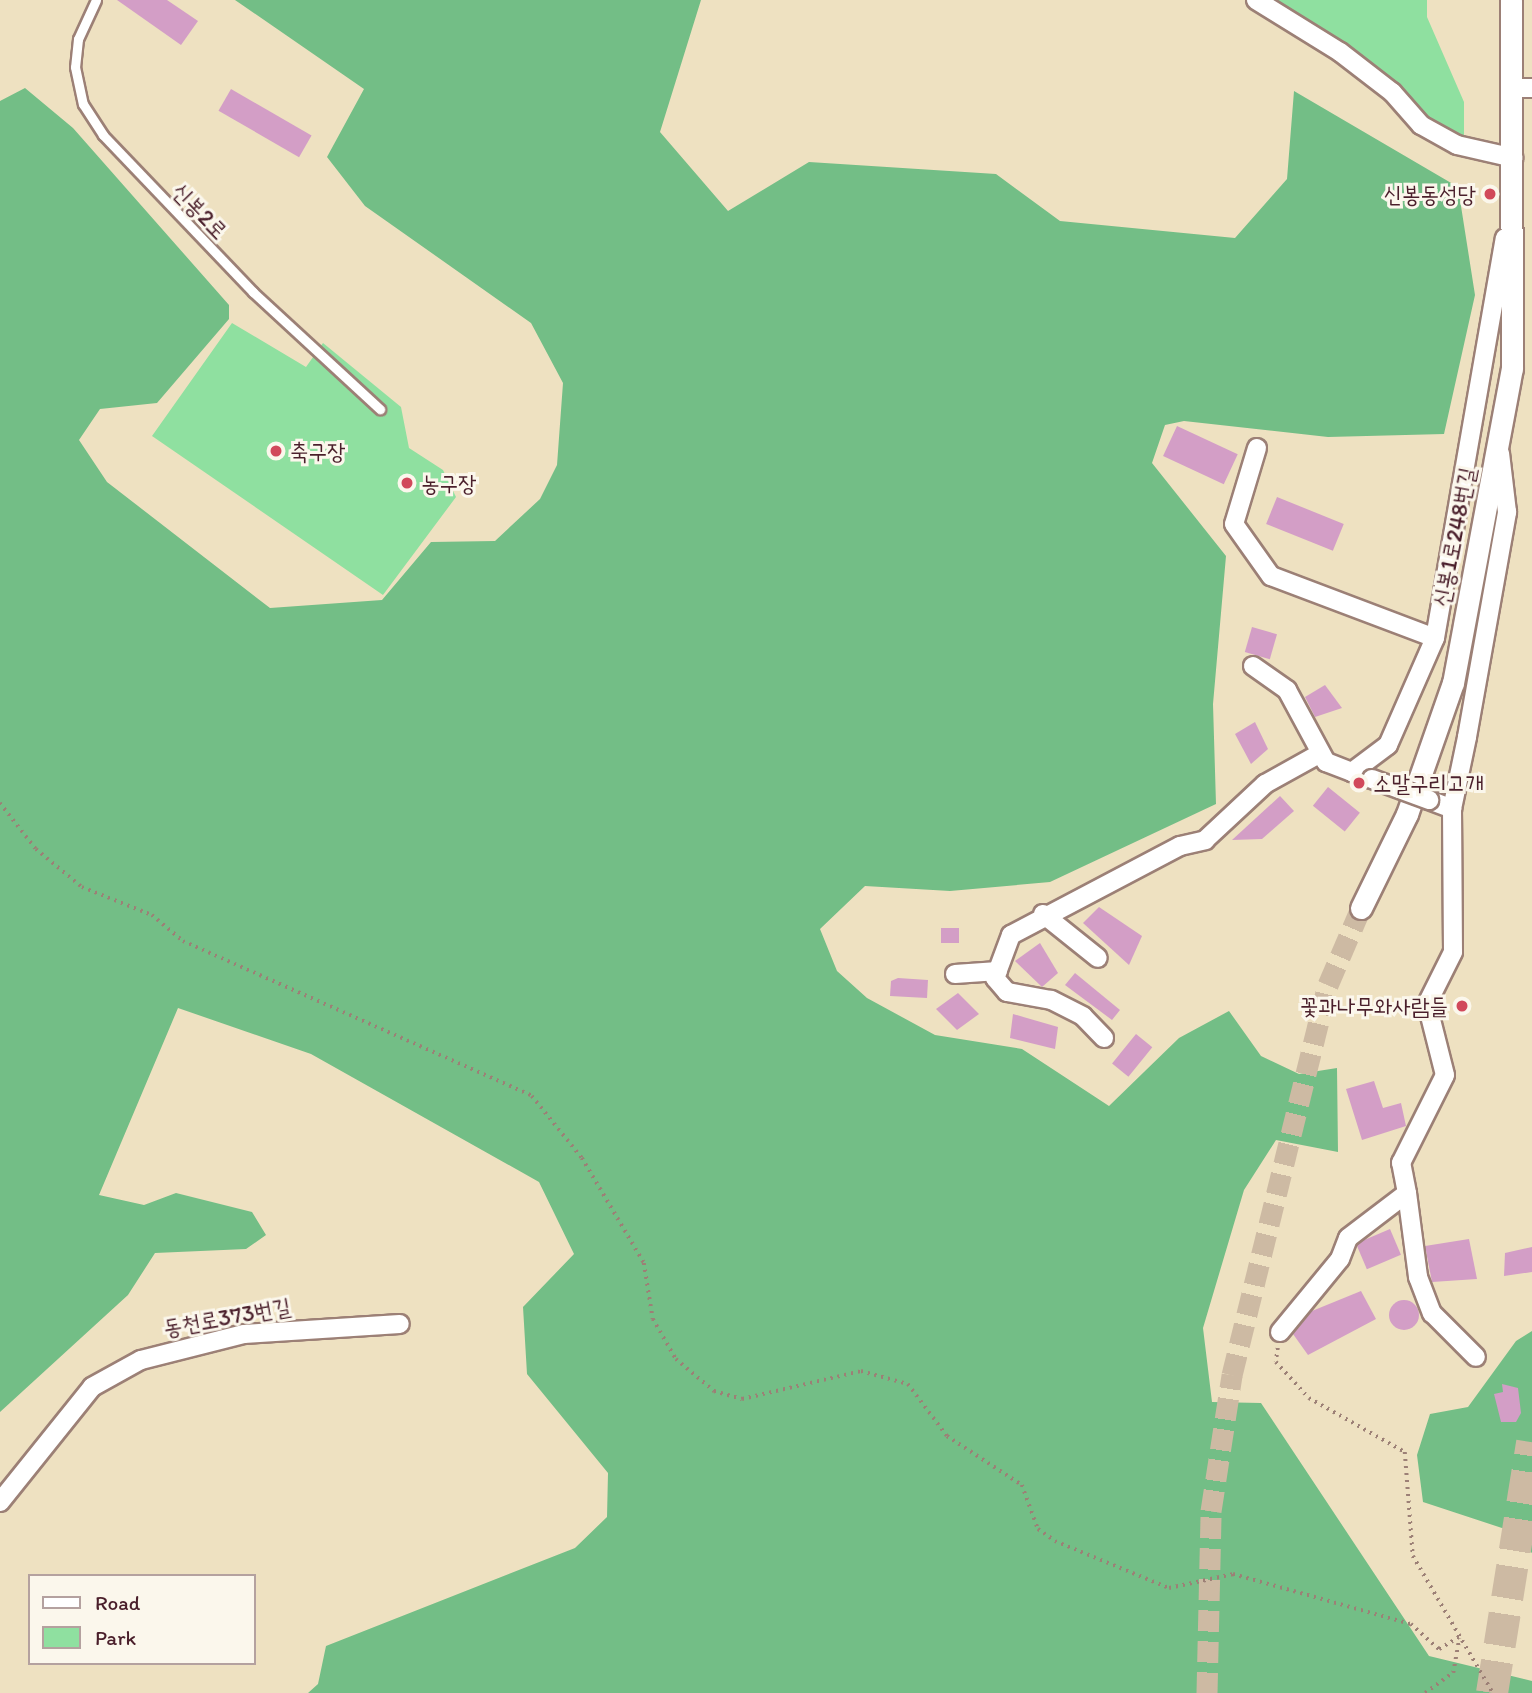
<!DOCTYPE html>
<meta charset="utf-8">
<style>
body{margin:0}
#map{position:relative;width:1532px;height:1693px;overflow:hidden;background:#eee1c1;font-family:Itim,"Poor Story",sans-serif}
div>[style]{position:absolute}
.green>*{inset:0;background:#8fe0a0}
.forest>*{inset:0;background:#73be86}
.building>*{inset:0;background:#d39ec6;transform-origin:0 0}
.round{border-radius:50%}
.tertiary-tunnel>*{height:21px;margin-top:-10.5px;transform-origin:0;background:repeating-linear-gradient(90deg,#cdbaa3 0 21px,transparent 0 31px)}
.motorway-tunnel>*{height:32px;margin-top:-16px;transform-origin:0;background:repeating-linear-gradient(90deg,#cdbaa3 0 32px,transparent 0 48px)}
.path>*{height:3.5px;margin-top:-1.75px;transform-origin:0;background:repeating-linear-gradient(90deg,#9c8076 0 2px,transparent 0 7px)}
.roads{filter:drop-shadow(2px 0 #9c8076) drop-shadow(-2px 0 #9c8076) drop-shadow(0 2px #9c8076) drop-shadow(0 -2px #9c8076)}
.service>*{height:9px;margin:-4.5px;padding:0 4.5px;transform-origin:4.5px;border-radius:4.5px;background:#fff}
.minor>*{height:18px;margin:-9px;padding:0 9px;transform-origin:9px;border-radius:9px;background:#fff}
.tertiary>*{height:21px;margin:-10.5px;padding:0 10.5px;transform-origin:10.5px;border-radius:10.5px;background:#fff}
.bridges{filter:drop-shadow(2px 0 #9c8076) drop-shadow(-2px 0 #9c8076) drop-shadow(0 2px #9c8076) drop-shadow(0 -2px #9c8076)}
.minor-bridge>*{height:18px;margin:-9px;padding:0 9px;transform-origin:9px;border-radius:9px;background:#fff}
.dots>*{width:19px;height:19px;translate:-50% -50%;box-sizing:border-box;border:4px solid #fbf7ec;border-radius:50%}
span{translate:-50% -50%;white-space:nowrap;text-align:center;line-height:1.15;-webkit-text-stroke:6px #fbf7ec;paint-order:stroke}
.poi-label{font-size:23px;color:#4a1f2b}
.right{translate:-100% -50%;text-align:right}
.left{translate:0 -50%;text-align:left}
.street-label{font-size:23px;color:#4a1f2b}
.legend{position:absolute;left:28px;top:1574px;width:228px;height:91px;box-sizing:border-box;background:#fbf7ec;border:2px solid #b4a19f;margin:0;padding:9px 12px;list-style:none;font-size:21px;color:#4a1f2b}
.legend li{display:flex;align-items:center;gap:14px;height:35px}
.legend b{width:35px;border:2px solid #b4a19f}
</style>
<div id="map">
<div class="green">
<i style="clip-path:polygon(1258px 0,1427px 0,1427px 17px,1464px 102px,1464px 136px,1422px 122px)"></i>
<i style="clip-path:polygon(232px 323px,306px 367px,323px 343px,401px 407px,409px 448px,443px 470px,456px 497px,383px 595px,152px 436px)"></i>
</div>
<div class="forest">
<i style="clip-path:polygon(235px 0,701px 0,660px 132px,728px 211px,809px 162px,996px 174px,1060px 221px,1235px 238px,1287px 179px,1294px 91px,1458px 187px,1475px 295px,1444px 434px,1328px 437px,1184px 421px,1165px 425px,1152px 463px,1226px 556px,1213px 704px,1216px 804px,1050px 882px,950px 891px,865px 886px,820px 929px,837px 971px,867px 998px,935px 1035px,1022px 1049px,1109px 1106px,1179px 1038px,1229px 1011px,1261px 1056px,1299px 1074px,1337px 1068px,1338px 1152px,1276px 1140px,1244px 1190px,1203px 1328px,1212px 1402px,1261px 1403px,1429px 1656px,1532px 1681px,1532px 1693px,308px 1693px,318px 1684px,326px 1646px,575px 1548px,607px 1517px,608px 1473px,527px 1374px,523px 1307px,574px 1254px,539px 1182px,311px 1054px,178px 1008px,99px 1195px,144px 1205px,176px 1193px,252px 1212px,266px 1235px,246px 1249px,155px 1253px,128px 1295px,0 1412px,0 101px,25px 88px,73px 128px,229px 305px,229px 319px,157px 403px,100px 409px,79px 440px,107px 482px,270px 608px,382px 600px,431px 542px,495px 541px,540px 499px,557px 465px,563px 383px,531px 323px,365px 206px,327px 157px,364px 89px)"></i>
<i style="clip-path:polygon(1532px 1331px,1532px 1553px,1505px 1529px,1423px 1502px,1417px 1455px,1430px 1414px,1468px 1407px,1516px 1341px)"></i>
</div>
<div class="building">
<i style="clip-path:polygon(117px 0,167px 0,198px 21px,181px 45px)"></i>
<i style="left:231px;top:89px;width:93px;height:25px;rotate:30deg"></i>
<i style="left:1177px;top:426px;width:67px;height:33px;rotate:25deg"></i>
<i style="left:1277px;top:497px;width:72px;height:29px;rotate:22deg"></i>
<i style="left:1252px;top:627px;width:26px;height:26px;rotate:16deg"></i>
<i style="clip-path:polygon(1325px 685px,1342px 708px,1315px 717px,1305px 697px)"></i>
<i style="clip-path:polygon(1255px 722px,1268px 749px,1251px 764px,1235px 734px)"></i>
<i style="left:1328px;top:787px;width:41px;height:24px;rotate:39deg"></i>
<i style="clip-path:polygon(1280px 796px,1294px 811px,1262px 839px,1232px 840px)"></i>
<i style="clip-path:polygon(1099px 907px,1142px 936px,1129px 965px,1083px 923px)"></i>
<i style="left:941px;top:928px;width:18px;height:15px"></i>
<i style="clip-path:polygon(1040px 943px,1058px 973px,1042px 987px,1015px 961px)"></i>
<i style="clip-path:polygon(1075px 973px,1120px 1010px,1112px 1020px,1065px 985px)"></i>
<i style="clip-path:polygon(898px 978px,928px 980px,927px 998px,890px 996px,891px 981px)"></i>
<i style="clip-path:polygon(958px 993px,979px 1014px,957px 1030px,936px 1009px)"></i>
<i style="clip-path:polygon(1013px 1014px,1058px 1027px,1055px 1049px,1010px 1038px)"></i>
<i style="left:1136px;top:1034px;width:21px;height:38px;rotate:39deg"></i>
<i style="clip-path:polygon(1374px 1081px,1383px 1108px,1401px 1103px,1406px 1126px,1362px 1140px,1346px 1089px)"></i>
<i style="left:1390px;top:1229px;width:28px;height:37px;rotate:67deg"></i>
<i style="clip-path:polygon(1469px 1239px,1477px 1279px,1432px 1282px,1425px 1246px)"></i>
<i style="clip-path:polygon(1532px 1247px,1532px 1272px,1504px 1276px,1505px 1253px)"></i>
<i style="clip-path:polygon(1361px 1291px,1376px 1319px,1308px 1355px,1293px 1334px,1312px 1311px)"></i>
<i class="round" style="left:1389px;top:1300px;width:30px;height:30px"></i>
<i style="clip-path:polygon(1502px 1384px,1518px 1388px,1521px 1413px,1516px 1422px,1501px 1422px,1494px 1394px,1503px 1392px)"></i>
</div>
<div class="tertiary-tunnel">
<i style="left:1207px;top:1693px;width:182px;rotate:-88.7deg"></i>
<i style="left:1211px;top:1511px;width:138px;rotate:-81.2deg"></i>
<i style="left:1232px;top:1375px;width:402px;rotate:-76.2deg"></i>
<i style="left:1328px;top:985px;width:84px;rotate:-66.8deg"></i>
</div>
<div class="motorway-tunnel">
<i style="left:1492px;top:1693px;width:254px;rotate:-80.9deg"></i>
</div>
<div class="path">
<i style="left:0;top:803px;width:58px;rotate:52deg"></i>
<i style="left:36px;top:849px;width:60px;rotate:39.6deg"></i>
<i style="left:82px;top:887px;width:75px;rotate:21.8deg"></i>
<i style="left:152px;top:915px;width:40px;rotate:40deg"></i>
<i style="left:183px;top:941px;width:382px;rotate:23.9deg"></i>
<i style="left:532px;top:1096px;width:80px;rotate:51.1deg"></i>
<i style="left:582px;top:1158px;width:122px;rotate:59.4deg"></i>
<i style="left:644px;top:1263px;width:57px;rotate:80.9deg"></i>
<i style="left:653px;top:1319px;width:46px;rotate:60.1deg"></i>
<i style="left:676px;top:1359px;width:50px;rotate:40.1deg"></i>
<i style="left:714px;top:1391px;width:29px;rotate:16deg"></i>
<i style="left:742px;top:1399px;width:122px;rotate:-13.2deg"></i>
<i style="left:861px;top:1371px;width:49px;rotate:15.5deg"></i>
<i style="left:908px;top:1384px;width:65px;rotate:53.1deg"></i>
<i style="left:947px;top:1436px;width:90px;rotate:33.2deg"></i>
<i style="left:1022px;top:1485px;width:47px;rotate:70deg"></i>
<i style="left:1038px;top:1529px;width:21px;rotate:35deg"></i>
<i style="left:1055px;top:1541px;width:123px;rotate:22.4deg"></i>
<i style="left:1169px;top:1588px;width:66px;rotate:-12.3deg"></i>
<i style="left:1233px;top:1574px;width:185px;rotate:15.7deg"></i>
<i style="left:1411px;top:1624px;width:38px;rotate:42deg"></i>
<i style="left:1439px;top:1649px;width:23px;rotate:-31deg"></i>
<i style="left:1278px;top:1348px;width:14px;rotate:98deg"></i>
<i style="left:1276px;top:1362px;width:49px;rotate:47.5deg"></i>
<i style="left:1309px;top:1398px;width:110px;rotate:29.4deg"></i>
<i style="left:1405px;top:1452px;width:104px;rotate:85.6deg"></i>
<i style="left:1413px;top:1556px;width:159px;rotate:59.7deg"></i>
<i style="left:1425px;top:1693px;width:34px;rotate:-36deg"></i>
<i style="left:1453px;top:1673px;width:35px;rotate:-80deg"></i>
</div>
<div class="roads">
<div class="service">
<i style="left:96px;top:0;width:43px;rotate:114.8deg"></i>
<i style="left:78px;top:39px;width:28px;rotate:96deg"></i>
<i style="left:75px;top:67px;width:38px;rotate:78deg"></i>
<i style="left:83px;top:104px;width:37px;rotate:57deg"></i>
<i style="left:103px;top:135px;width:217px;rotate:46.3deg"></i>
<i style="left:253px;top:292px;width:173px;rotate:42.7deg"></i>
</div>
<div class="minor">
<i style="left:1256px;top:0;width:99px;rotate:31.8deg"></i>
<i style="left:1340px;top:52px;width:66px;rotate:37.6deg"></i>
<i style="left:1392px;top:92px;width:44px;rotate:48.7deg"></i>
<i style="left:1421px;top:125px;width:41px;rotate:29.1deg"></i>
<i style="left:1457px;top:145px;width:58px;rotate:12.8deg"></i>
<i style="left:1513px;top:88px;width:19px"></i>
<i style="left:1257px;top:448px;width:79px;rotate:106.8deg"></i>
<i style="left:1234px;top:524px;width:64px;rotate:54.6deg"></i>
<i style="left:1271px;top:576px;width:175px;rotate:20.7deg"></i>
<i style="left:1253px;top:666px;width:42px;rotate:35.2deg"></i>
<i style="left:1287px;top:690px;width:82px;rotate:61.6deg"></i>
<i style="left:1326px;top:762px;width:28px;rotate:21deg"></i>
<i style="left:1372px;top:779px;width:21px;rotate:-161deg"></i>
<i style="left:1352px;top:772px;width:45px;rotate:-36.9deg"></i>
<i style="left:1388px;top:745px;width:117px;rotate:-66.3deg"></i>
<i style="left:1435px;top:638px;width:406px;rotate:-80.1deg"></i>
<i style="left:1429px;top:800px;width:25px;rotate:21deg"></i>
<i style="left:1452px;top:809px;width:74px;rotate:-78.2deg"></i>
<i style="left:1467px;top:737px;width:229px;rotate:-79.9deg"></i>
<i style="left:1507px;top:512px;width:59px;rotate:-96.8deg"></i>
<i style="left:1043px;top:914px;width:70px;rotate:38.7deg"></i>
<i style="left:955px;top:974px;width:43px;rotate:-4deg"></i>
<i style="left:1104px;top:1038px;width:30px;rotate:-134deg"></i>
<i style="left:1083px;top:1016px;width:36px;rotate:-153deg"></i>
<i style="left:1051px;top:1000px;width:45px;rotate:-169.7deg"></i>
<i style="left:1007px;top:992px;width:18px;rotate:-131deg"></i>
<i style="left:995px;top:978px;width:46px;rotate:-69.6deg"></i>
<i style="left:1011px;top:935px;width:191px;rotate:-27.8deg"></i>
<i style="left:1180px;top:846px;width:26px;rotate:-13deg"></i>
<i style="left:1205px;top:840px;width:82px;rotate:-43deg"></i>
<i style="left:1265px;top:784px;width:62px;rotate:-29.1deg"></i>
<i style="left:1407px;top:1193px;width:85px;rotate:82.5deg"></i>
<i style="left:1418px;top:1277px;width:39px;rotate:69deg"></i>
<i style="left:1432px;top:1313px;width:62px;rotate:45deg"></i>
<i style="left:1280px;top:1332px;width:94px;rotate:-50.6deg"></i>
<i style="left:1340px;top:1259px;width:22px;rotate:-69deg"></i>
<i style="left:1348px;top:1238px;width:74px;rotate:-37.3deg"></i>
<i style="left:1407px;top:1193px;width:31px;rotate:-101deg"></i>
<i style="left:1401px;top:1163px;width:98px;rotate:-63.4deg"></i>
<i style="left:1445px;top:1075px;width:73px;rotate:-104.2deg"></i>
<i style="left:1427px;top:1004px;width:58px;rotate:-63.4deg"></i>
<i style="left:1453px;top:952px;width:143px;rotate:-90.4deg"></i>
<i style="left:0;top:1502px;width:147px;rotate:-51.3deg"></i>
<i style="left:92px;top:1387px;width:56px;rotate:-28.9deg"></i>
<i style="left:141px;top:1360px;width:106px;rotate:-14.2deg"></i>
<i style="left:244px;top:1334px;width:156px;rotate:-3.7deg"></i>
</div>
<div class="tertiary">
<i style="left:1361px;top:908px;width:105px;rotate:-63.9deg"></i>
<i style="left:1407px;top:814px;width:139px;rotate:-70.7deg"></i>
<i style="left:1453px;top:683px;width:319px;rotate:-79.4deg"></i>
<i style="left:1512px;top:369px;width:369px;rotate:-90.2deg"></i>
</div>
</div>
<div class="bridges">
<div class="minor-bridge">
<i style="left:1372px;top:779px;width:61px;rotate:20.2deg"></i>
</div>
</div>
<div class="dots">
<i style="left:1490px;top:194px;background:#d1495b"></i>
<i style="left:276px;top:451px;background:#d1495b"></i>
<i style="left:407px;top:483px;background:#d1495b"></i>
<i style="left:1359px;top:783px;background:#d1495b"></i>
<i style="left:1462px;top:1006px;background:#d1495b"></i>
</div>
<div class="poi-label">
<span class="right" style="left:1476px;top:194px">신봉동성당</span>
<span class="left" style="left:290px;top:451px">축구장</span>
<span class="left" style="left:421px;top:483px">농구장</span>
<span class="left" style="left:1373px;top:783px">소말구리고개</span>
<span class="right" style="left:1448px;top:1006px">꽃과나무와사람들</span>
</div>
<div class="street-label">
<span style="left:200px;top:211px;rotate:46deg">신봉2로</span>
<span style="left:1454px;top:537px;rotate:-79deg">신봉1로248번길</span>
<span style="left:227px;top:1317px;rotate:-10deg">동천로373번길</span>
</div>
<ul class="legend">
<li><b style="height:9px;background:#fff"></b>Road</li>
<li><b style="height:19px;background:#8fe0a0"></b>Park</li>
</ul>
</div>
